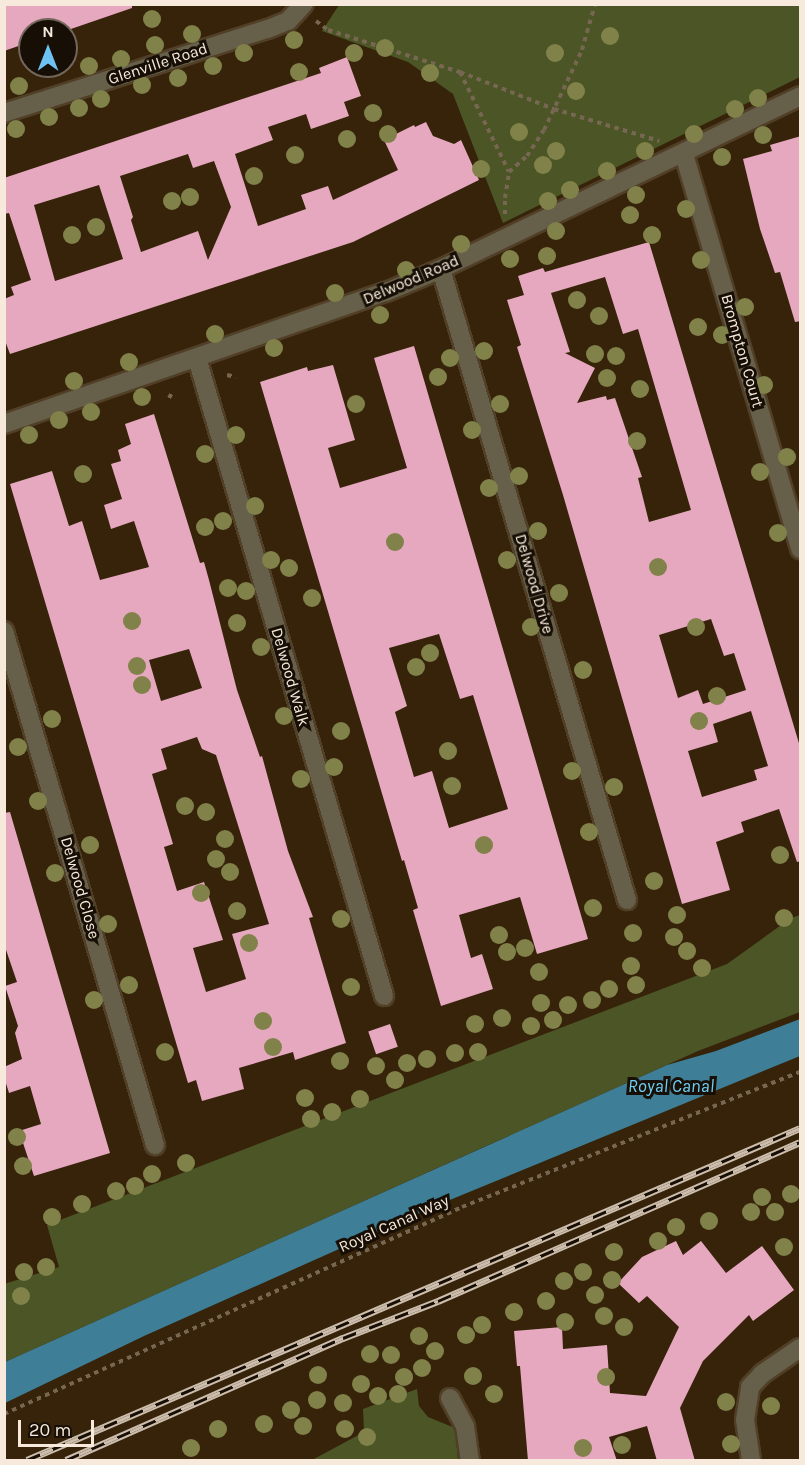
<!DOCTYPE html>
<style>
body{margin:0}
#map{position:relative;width:805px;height:1465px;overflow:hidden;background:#36230a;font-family:Karla,sans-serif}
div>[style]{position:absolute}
.green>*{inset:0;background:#4b5525}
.water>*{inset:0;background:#3e7f97}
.building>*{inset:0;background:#e5a8be;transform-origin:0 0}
.path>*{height:4px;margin-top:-2px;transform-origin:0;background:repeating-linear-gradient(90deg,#776651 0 4.5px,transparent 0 9px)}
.roads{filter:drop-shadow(2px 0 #513f27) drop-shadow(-2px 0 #513f27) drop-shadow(0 2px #513f27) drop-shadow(0 -2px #513f27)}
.street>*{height:18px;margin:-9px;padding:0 9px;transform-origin:9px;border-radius:9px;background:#665f49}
.rail>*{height:7px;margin-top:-3.5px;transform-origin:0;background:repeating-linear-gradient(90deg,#170f05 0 14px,#ccbdad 0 28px);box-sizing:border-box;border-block:2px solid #ccbdad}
.trees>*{width:18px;height:18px;margin:-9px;border-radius:50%;background:#80824a}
span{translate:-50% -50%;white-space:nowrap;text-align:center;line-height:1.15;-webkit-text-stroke:6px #170f05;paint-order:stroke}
.street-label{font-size:16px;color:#f7eadc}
.water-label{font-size:18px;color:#6ed0f6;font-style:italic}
.frame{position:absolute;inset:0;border:6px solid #f7eadc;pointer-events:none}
.north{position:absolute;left:18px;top:18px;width:60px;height:60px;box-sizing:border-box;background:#170f05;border:2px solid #71675b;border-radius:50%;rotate:0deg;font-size:16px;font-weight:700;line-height:24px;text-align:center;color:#f7eadc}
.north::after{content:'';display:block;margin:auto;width:21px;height:27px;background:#6dc2f3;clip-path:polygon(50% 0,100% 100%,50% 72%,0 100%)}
.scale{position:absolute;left:18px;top:1420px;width:76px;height:27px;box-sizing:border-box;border:3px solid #f7eadc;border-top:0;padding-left:8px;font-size:18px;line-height:21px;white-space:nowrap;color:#f7eadc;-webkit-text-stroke:4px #170f05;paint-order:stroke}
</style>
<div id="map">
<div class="green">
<i style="clip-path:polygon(339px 5px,800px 5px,800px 77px,503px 223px,453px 94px,408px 62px,322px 31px)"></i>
<i style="clip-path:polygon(800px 915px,800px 1012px,698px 1051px,5px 1362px,4px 1284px,59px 1267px,47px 1225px,727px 964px,791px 918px)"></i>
<i style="clip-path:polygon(417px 1389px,419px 1406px,428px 1417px,455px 1428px,458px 1460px,312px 1460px,364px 1432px,363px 1409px)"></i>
</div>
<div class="water">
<i style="clip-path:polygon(800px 1019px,800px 1056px,440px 1204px,144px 1336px,5px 1403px,5px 1362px,667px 1065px,716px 1051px)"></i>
</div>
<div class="building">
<i style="clip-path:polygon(4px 4px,132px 4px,132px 8px,68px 30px,30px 30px,30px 42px,4px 51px)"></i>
<i style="clip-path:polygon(evenodd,347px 57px,361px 96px,344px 102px,349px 116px,311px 129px,306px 114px,268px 127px,273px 140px,235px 154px,258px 226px,306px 209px,301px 195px,328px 186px,333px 200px,398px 170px,384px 140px,414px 125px,415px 127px,426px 122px,433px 136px,454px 144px,461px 140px,479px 180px,353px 242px,10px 354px,4px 338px,4px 299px,14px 295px,11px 287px,31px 280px,9px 213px,4px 214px,4px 178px,321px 73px,319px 68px,347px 57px,188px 154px,193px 168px,214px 161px,231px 207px,208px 260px,198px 231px,141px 252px,131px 220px,133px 217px,120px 176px,188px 154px,347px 57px,99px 185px,123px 259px,55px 281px,34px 205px,99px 185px)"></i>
<i style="clip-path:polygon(801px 136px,801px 321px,795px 322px,780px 272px,775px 273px,760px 229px,743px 159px,772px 151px,770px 145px)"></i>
<i style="clip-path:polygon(evenodd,649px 242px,801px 750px,801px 861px,797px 862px,779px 809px,741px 822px,744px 832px,716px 842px,730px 890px,682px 904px,563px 495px,517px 347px,521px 345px,507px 300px,524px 295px,518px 276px,543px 268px,545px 272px,649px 242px,605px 277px,623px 334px,638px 329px,691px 510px,649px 522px,638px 478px,642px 477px,615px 398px,607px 400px,606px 396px,577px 403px,595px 368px,565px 353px,570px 352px,551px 293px,605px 277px,649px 242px,711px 619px,724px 656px,734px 653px,746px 690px,703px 704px,698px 690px,678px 698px,659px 635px,711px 619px,649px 242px,751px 711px,768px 766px,754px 770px,757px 780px,702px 797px,688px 751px,718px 742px,713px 724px,751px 711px)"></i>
<i style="clip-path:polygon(evenodd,414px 346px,588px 939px,537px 954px,520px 897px,459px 915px,471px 958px,482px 954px,493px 989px,441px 1006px,413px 910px,418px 908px,404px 860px,402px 861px,260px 382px,307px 367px,308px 371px,333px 365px,355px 440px,328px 448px,340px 488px,407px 468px,374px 358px,414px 346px,439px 634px,460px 699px,473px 695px,508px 809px,449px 828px,432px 771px,414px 777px,395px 712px,407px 706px,389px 648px,439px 634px)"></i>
<i style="clip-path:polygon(evenodd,154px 414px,200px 563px,204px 562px,209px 580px,237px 690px,260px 757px,262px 756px,288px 851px,313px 917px,309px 918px,346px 1043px,295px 1060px,293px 1052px,239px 1068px,244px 1089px,202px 1101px,196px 1080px,188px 1083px,10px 484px,52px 471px,69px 526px,82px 521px,100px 580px,149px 567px,134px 521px,111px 529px,104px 505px,122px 499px,111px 464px,121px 461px,118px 450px,131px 444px,125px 424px,154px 414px,189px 649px,202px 688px,161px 701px,149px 660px,189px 649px,154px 414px,197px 737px,202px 749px,216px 755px,269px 924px,232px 934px,246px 979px,206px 992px,193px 948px,223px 940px,204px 882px,177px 891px,164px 847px,173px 844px,152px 774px,167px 769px,161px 749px,197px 737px)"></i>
<i style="clip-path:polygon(10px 812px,110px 1153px,34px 1176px,19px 1131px,41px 1124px,30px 1086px,9px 1093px,4px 1077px,4px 1067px,22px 1059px,15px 1033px,18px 1026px,5px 986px,17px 982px,4px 944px,4px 813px)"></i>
<i style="left:390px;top:1024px;width:24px;height:23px;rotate:71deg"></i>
<i style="clip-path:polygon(676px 1241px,683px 1255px,701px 1241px,726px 1273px,762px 1246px,794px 1290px,753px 1321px,749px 1315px,703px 1361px,680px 1408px,695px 1461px,657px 1461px,647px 1426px,609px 1437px,617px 1461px,528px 1461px,520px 1366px,517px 1366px,514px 1331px,562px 1327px,563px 1349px,607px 1345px,610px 1393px,646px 1396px,679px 1327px,647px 1296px,639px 1303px,618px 1283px,642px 1257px)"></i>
</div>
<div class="path">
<i style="left:316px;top:21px;width:15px;rotate:37deg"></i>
<i style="left:328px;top:30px;width:139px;rotate:17.7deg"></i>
<i style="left:460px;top:72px;width:101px;rotate:21.5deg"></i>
<i style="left:554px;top:109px;width:110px;rotate:16.9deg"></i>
<i style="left:460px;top:72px;width:111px;rotate:63.9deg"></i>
<i style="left:505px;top:214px;width:16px;rotate:-90deg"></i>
<i style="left:505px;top:198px;width:26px;rotate:-81deg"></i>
<i style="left:509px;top:172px;width:24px;rotate:-42deg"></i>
<i style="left:527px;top:156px;width:31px;rotate:-57deg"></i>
<i style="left:544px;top:130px;width:89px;rotate:-64.6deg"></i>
<i style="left:582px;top:50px;width:48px;rotate:-74.2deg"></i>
<i style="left:227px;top:375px;width:9px;rotate:13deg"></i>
<i style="left:169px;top:398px;width:8px;rotate:-60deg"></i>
<i style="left:4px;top:1414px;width:503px;rotate:-24.32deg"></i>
<i style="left:462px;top:1207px;width:364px;rotate:-21.8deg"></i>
</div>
<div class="roads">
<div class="street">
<i style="left:4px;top:113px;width:277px;rotate:-17.7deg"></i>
<i style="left:268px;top:29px;width:22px;rotate:-22deg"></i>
<i style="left:288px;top:21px;width:23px;rotate:-47deg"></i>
<i style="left:684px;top:154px;width:412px;rotate:73.6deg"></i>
<i style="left:441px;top:269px;width:658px;rotate:73.58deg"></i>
<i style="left:197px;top:358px;width:665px;rotate:73.66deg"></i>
<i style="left:4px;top:424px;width:404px;rotate:-19.1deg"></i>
<i style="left:386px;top:292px;width:60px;rotate:-22.7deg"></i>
<i style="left:441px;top:269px;width:399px;rotate:-25.7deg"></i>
<i style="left:4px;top:631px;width:536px;rotate:73.63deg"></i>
<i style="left:450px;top:1398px;width:32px;rotate:62deg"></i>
<i style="left:465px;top:1426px;width:34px;rotate:82deg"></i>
<i style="left:751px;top:1460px;width:40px;rotate:-98.5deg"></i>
<i style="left:745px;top:1420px;width:33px;rotate:-81deg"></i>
<i style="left:750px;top:1387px;width:18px;rotate:-47deg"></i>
<i style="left:762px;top:1374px;width:46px;rotate:-34.4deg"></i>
</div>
</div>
<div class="rail">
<i style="left:27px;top:1460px;width:841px;rotate:-23.24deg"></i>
<i style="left:66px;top:1460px;width:303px;rotate:-23.8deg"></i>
<i style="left:343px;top:1338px;width:102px;rotate:-21.3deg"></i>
<i style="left:438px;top:1301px;width:395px;rotate:-23.7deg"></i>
</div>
<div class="trees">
<i style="left:152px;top:19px"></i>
<i style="left:192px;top:34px"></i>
<i style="left:610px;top:36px"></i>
<i style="left:294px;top:40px"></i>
<i style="left:155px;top:45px"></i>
<i style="left:385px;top:48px"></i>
<i style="left:244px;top:53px"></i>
<i style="left:354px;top:53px"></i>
<i style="left:555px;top:53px"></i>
<i style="left:121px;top:59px"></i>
<i style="left:89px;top:66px"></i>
<i style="left:213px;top:66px"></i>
<i style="left:299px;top:72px"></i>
<i style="left:430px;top:73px"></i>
<i style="left:178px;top:78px"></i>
<i style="left:142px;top:85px"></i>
<i style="left:19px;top:86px"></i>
<i style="left:576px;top:91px"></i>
<i style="left:758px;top:98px"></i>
<i style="left:101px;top:99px"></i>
<i style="left:79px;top:108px"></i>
<i style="left:735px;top:109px"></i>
<i style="left:373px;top:113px"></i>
<i style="left:49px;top:117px"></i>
<i style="left:16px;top:129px"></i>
<i style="left:519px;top:132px"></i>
<i style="left:388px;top:134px"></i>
<i style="left:694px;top:134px"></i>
<i style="left:763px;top:135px"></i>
<i style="left:347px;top:139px"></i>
<i style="left:556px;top:151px"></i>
<i style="left:645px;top:151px"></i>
<i style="left:295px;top:155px"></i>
<i style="left:722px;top:157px"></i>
<i style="left:543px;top:165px"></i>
<i style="left:481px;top:169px"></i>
<i style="left:607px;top:171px"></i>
<i style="left:254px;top:176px"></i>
<i style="left:570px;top:190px"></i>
<i style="left:636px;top:195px"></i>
<i style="left:190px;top:197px"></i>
<i style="left:172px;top:201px"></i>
<i style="left:548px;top:201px"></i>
<i style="left:686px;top:209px"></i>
<i style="left:630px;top:215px"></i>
<i style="left:96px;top:227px"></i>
<i style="left:556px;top:231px"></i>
<i style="left:72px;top:235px"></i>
<i style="left:652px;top:235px"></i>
<i style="left:461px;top:244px"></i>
<i style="left:547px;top:256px"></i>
<i style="left:510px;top:259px"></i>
<i style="left:701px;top:260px"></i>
<i style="left:406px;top:270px"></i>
<i style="left:335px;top:293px"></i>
<i style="left:577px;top:300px"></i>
<i style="left:745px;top:307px"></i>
<i style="left:380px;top:315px"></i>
<i style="left:599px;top:316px"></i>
<i style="left:698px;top:327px"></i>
<i style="left:215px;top:334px"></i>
<i style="left:722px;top:335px"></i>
<i style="left:274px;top:348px"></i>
<i style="left:484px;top:351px"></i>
<i style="left:595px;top:354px"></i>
<i style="left:616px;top:356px"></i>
<i style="left:450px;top:358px"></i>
<i style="left:129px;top:362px"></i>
<i style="left:438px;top:377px"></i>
<i style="left:607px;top:378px"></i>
<i style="left:74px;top:381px"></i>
<i style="left:764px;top:385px"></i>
<i style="left:640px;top:389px"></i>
<i style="left:142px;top:397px"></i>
<i style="left:356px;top:404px"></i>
<i style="left:500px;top:404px"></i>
<i style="left:91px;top:412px"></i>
<i style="left:59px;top:420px"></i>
<i style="left:472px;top:430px"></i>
<i style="left:29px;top:435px"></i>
<i style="left:236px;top:435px"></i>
<i style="left:637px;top:441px"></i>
<i style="left:205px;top:454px"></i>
<i style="left:787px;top:457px"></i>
<i style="left:760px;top:472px"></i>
<i style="left:83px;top:474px"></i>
<i style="left:519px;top:476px"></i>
<i style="left:489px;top:488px"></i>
<i style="left:255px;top:506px"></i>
<i style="left:223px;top:521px"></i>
<i style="left:205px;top:527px"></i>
<i style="left:538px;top:531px"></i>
<i style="left:778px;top:533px"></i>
<i style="left:395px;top:542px"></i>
<i style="left:271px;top:560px"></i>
<i style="left:507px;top:560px"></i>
<i style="left:658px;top:567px"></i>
<i style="left:289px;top:568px"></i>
<i style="left:228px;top:588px"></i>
<i style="left:246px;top:591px"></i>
<i style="left:559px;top:593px"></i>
<i style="left:312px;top:598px"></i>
<i style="left:132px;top:621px"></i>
<i style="left:237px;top:623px"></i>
<i style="left:531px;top:627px"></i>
<i style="left:696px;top:627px"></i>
<i style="left:261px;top:647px"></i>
<i style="left:430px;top:653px"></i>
<i style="left:137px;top:666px"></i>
<i style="left:416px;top:667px"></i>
<i style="left:583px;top:670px"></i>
<i style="left:142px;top:685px"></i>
<i style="left:717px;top:696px"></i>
<i style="left:284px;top:716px"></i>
<i style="left:52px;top:719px"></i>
<i style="left:699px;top:721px"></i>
<i style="left:341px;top:731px"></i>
<i style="left:18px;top:747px"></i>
<i style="left:448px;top:751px"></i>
<i style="left:334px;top:767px"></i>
<i style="left:572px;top:771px"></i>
<i style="left:301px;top:779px"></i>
<i style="left:452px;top:786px"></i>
<i style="left:614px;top:787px"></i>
<i style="left:38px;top:801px"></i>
<i style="left:185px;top:806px"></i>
<i style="left:206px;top:812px"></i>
<i style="left:589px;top:832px"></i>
<i style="left:225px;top:839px"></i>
<i style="left:90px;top:845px"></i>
<i style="left:484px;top:845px"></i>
<i style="left:780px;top:855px"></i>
<i style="left:216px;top:859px"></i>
<i style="left:230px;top:872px"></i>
<i style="left:55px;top:873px"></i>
<i style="left:654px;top:881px"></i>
<i style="left:201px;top:893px"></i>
<i style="left:593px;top:908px"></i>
<i style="left:237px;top:911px"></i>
<i style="left:677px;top:915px"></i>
<i style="left:784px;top:918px"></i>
<i style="left:341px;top:919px"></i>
<i style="left:108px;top:924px"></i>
<i style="left:633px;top:933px"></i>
<i style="left:499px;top:935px"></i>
<i style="left:674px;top:937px"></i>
<i style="left:249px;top:943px"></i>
<i style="left:525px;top:948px"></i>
<i style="left:687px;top:951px"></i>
<i style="left:507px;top:952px"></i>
<i style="left:631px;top:966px"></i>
<i style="left:702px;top:968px"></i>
<i style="left:539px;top:972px"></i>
<i style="left:129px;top:985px"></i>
<i style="left:636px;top:985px"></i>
<i style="left:351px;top:987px"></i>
<i style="left:609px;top:989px"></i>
<i style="left:94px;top:1000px"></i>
<i style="left:592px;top:1000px"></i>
<i style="left:541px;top:1003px"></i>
<i style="left:568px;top:1005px"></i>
<i style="left:502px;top:1018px"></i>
<i style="left:553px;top:1020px"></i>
<i style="left:263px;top:1021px"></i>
<i style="left:475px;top:1024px"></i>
<i style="left:531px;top:1026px"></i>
<i style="left:273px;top:1047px"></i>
<i style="left:165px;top:1052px"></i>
<i style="left:478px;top:1052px"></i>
<i style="left:455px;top:1053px"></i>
<i style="left:427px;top:1059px"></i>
<i style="left:340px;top:1061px"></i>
<i style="left:407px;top:1063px"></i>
<i style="left:376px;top:1066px"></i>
<i style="left:395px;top:1080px"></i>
<i style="left:305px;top:1098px"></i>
<i style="left:360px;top:1099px"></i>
<i style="left:332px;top:1112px"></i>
<i style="left:311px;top:1119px"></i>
<i style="left:17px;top:1137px"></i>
<i style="left:186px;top:1163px"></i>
<i style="left:23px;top:1166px"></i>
<i style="left:152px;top:1174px"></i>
<i style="left:135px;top:1186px"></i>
<i style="left:116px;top:1191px"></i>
<i style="left:791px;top:1194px"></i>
<i style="left:762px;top:1197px"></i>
<i style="left:82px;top:1204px"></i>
<i style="left:751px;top:1212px"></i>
<i style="left:775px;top:1212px"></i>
<i style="left:52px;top:1217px"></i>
<i style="left:709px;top:1221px"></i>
<i style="left:676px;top:1227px"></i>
<i style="left:658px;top:1241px"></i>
<i style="left:784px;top:1247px"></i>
<i style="left:614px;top:1252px"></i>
<i style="left:46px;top:1267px"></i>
<i style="left:24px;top:1272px"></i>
<i style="left:583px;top:1272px"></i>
<i style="left:612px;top:1280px"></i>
<i style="left:564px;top:1281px"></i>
<i style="left:595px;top:1295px"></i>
<i style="left:21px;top:1296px"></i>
<i style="left:546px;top:1301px"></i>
<i style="left:514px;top:1312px"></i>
<i style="left:604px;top:1316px"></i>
<i style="left:565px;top:1322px"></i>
<i style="left:482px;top:1325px"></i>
<i style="left:624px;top:1327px"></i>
<i style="left:466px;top:1335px"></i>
<i style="left:419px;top:1336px"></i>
<i style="left:435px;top:1351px"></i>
<i style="left:370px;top:1354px"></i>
<i style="left:391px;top:1355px"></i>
<i style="left:422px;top:1368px"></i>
<i style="left:318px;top:1375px"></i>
<i style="left:473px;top:1376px"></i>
<i style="left:404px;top:1377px"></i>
<i style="left:606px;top:1377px"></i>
<i style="left:361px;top:1384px"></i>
<i style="left:398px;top:1394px"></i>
<i style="left:494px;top:1394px"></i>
<i style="left:378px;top:1396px"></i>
<i style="left:317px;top:1400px"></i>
<i style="left:726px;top:1402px"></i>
<i style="left:343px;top:1403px"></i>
<i style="left:771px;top:1406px"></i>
<i style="left:291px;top:1410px"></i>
<i style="left:264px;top:1424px"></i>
<i style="left:303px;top:1426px"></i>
<i style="left:218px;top:1429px"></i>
<i style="left:345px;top:1429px"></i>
<i style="left:367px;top:1437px"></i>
<i style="left:731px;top:1444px"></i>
<i style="left:622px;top:1445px"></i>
<i style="left:191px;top:1448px"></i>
<i style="left:583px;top:1448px"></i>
</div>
<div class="street-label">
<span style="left:158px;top:64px;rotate:-18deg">Glenville Road</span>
<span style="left:411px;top:280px;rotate:-23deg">Delwood Road</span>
<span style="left:742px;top:351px;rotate:74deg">Brompton Court</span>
<span style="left:534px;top:584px;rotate:74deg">Delwood Drive</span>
<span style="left:290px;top:677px;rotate:74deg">Delwood Walk</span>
<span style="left:80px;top:888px;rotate:74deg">Delwood Close</span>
<span style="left:394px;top:1224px;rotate:-24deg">Royal Canal Way</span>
</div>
<div class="water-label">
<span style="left:671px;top:1086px">Royal Canal</span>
</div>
<div class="frame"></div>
<div class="north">N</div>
<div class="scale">20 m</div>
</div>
